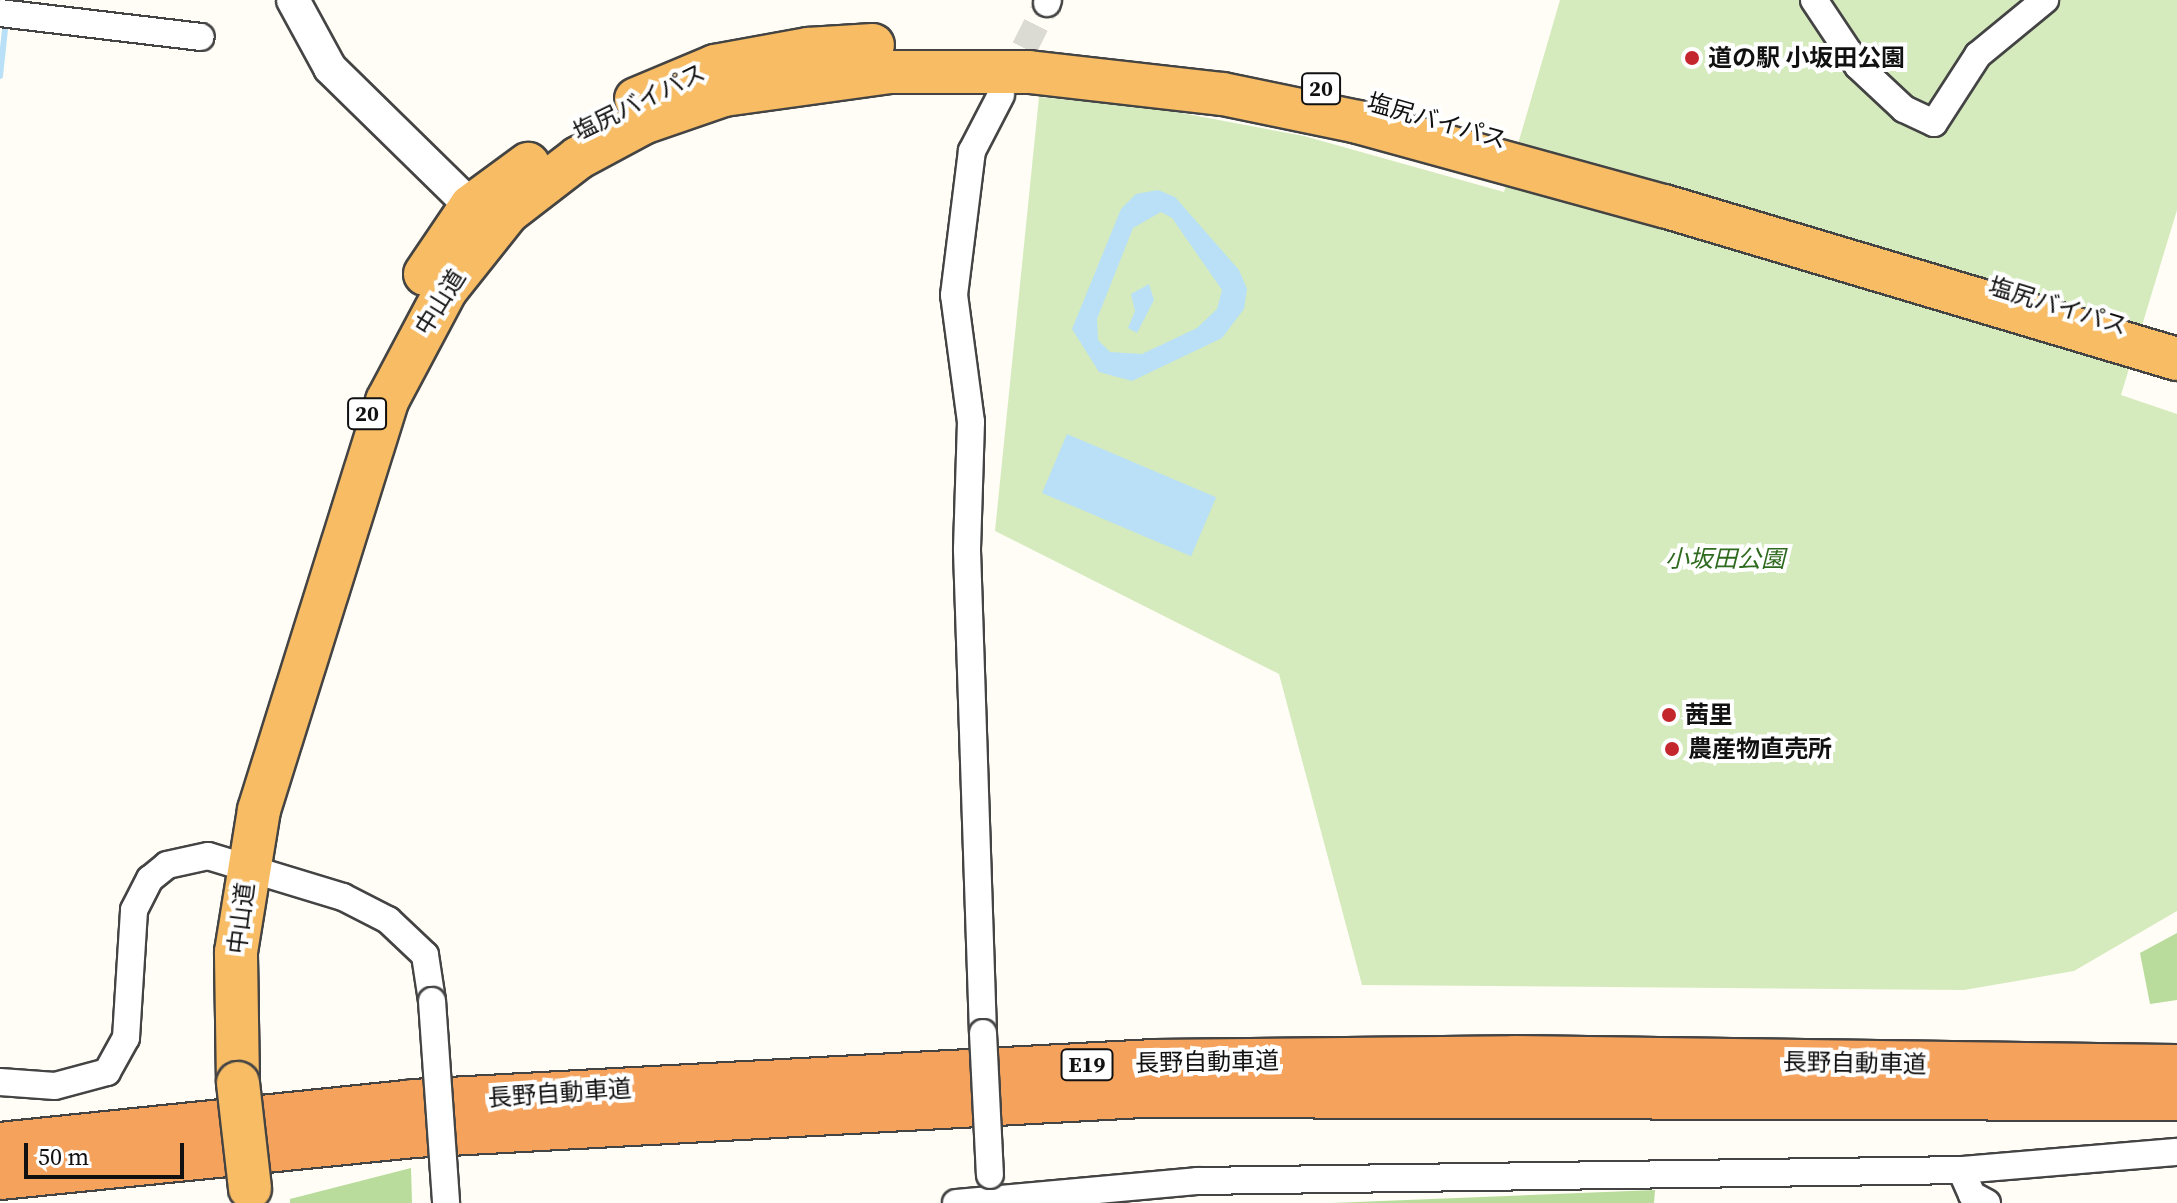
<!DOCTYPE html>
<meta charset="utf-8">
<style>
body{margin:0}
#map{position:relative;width:2177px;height:1203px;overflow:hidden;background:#fffdf5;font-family:"Source Serif 4","Noto Sans JP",serif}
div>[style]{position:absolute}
.green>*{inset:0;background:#d5ebbd}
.forest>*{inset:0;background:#b9dc9c}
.water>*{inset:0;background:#b9e0f7;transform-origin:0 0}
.stream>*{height:6px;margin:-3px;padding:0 3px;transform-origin:3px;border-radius:3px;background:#b9e0f7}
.minor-tunnel>*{height:26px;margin-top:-13px;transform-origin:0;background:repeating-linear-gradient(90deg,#dbdad3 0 26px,transparent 0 39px)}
.roads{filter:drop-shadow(2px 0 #444) drop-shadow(-2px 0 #444) drop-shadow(0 2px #444) drop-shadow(0 -2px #444)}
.minor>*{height:26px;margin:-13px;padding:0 13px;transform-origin:13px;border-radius:13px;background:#fff}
.tertiary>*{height:32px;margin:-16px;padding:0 16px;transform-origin:16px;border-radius:16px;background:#fff}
.trunk>*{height:42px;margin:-21px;padding:0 21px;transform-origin:21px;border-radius:21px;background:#f7bc64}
.motorway>*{height:44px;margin:-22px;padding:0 22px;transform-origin:22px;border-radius:22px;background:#f5a25d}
.bridges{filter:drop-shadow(2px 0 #444) drop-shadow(-2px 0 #444) drop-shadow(0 2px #444) drop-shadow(0 -2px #444)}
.minor-bridge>*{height:26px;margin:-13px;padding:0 13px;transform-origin:13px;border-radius:13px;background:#fff}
.trunk-bridge>*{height:42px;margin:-21px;padding:0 21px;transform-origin:21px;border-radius:21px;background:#f7bc64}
.dots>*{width:22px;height:22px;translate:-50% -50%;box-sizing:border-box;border:4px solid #fff;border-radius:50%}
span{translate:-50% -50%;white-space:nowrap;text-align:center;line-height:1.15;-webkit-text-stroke:8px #fff;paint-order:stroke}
.shield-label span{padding:2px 6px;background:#fff;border:2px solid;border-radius:6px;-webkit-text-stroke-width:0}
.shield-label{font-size:22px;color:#111;font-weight:700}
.poi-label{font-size:24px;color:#111;font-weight:700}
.left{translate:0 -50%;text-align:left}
.street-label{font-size:24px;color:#111}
.park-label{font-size:24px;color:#2f6b1f;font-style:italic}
.scale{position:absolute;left:24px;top:1143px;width:160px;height:36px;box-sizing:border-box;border:4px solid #111;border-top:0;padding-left:10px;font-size:24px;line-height:28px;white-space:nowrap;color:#111;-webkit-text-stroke:6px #fff;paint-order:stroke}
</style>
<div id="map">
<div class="green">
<i style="clip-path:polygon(1560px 0,2177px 0,2177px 210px,2121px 395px,2177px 414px,2177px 911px,2074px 971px,1964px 990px,1362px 985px,1279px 674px,995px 531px,1039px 97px,1160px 109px,1304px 136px,1504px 192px)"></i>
</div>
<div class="forest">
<i style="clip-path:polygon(2177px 933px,2177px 1000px,2150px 1004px,2140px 953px)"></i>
<i style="clip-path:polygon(411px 1168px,412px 1203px,290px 1203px,290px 1199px)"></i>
<i style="clip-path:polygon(1655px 1190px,1654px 1203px,1332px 1203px)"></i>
</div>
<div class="water">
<i style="clip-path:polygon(evenodd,1158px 190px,1175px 197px,1239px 270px,1247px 289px,1244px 309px,1222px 338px,1132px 381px,1099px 372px,1072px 329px,1121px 209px,1136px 194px,1158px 190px,1161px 212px,1172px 218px,1222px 290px,1217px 309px,1197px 328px,1142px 354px,1110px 352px,1098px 340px,1097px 319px,1133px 228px,1161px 212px)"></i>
<i style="clip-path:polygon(1149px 284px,1154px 300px,1137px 333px,1128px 328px,1135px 311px,1131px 294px)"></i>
<i style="left:1067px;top:434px;width:162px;height:64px;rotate:23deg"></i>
</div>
<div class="stream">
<i style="left:0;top:76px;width:56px;rotate:-83.9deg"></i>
</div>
<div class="minor-tunnel">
<i style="left:1007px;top:83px;width:89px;rotate:-63.4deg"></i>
</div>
<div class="roads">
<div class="minor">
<i style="left:1814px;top:0;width:79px;rotate:56.3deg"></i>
<i style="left:1858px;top:66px;width:63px;rotate:43.1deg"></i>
<i style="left:1904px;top:109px;width:33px;rotate:25deg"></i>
<i style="left:1934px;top:123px;width:81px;rotate:-57.1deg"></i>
<i style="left:1978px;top:55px;width:87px;rotate:-39.4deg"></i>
<i style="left:1047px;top:3px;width:3px;rotate:-72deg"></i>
<i style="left:0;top:13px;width:202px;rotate:6.8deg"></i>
<i style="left:983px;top:1033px;width:484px;rotate:-91.9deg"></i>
<i style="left:967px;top:549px;width:127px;rotate:-88.2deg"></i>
<i style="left:971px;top:422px;width:128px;rotate:-97.6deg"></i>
<i style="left:954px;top:295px;width:145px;rotate:-82.9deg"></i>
<i style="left:972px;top:151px;width:63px;rotate:-62.6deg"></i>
<i style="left:0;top:1082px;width:55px;rotate:4.2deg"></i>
<i style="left:55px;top:1086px;width:54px;rotate:-15.1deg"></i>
<i style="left:107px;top:1072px;width:39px;rotate:-61deg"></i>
<i style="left:126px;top:1038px;width:128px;rotate:-86.4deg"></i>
<i style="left:134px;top:910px;width:35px;rotate:-63deg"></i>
<i style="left:150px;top:879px;width:22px;rotate:-39deg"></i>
<i style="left:167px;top:865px;width:42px;rotate:-12.4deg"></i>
<i style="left:208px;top:856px;width:141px;rotate:16.9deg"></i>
<i style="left:343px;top:897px;width:51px;rotate:27.1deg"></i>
<i style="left:388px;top:920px;width:51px;rotate:43.4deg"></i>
<i style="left:425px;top:955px;width:47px;rotate:81.3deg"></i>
<i style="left:1961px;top:1170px;width:27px;rotate:66deg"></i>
<i style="left:1972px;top:1195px;width:17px;rotate:28deg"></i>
<i style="left:956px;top:1203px;width:242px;rotate:-5.2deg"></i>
<i style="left:1197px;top:1181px;width:764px;rotate:-0.82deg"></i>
<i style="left:1961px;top:1170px;width:217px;rotate:-4.8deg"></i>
</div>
<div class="tertiary">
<i style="left:293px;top:0;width:77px;rotate:61.4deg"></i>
<i style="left:330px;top:68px;width:219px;rotate:44.4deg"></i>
</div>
<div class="trunk">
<i style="left:636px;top:99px;width:86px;rotate:-22.7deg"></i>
<i style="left:715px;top:66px;width:95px;rotate:-10.4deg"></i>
<i style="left:808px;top:49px;width:65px;rotate:-3.5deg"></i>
<i style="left:425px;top:274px;width:82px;rotate:-55.9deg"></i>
<i style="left:471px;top:206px;width:71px;rotate:-36.4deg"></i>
<i style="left:238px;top:1083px;width:131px;rotate:-90.9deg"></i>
<i style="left:236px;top:952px;width:144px;rotate:-80.8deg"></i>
<i style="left:259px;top:810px;width:429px;rotate:-72.6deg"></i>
<i style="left:387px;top:401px;width:126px;rotate:-62deg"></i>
<i style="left:446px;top:290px;width:100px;rotate:-51.5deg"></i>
<i style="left:508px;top:212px;width:88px;rotate:-37.6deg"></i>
<i style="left:578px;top:158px;width:74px;rotate:-28.3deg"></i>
<i style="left:643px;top:123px;width:86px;rotate:-19.1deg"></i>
<i style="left:724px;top:95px;width:168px;rotate:-7.9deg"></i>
<i style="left:890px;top:72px;width:139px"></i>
<i style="left:1029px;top:72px;width:195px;rotate:6.5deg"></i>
<i style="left:1223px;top:94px;width:138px;rotate:11.7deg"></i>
<i style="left:1358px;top:122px;width:317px;rotate:15.4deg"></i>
<i style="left:1664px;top:206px;width:535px;rotate:16.61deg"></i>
</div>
<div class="motorway">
<i style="left:0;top:1145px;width:415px;rotate:-5.9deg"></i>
<i style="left:413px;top:1102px;width:742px;rotate:-3.09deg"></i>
<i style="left:1154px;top:1062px;width:360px;rotate:-0.6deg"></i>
<i style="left:1514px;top:1058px;width:663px;rotate:0.78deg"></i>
<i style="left:0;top:1177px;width:415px;rotate:-5.8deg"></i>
<i style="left:413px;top:1135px;width:730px;rotate:-3.14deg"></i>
<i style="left:1142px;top:1095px;width:1035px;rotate:0.17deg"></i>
</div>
</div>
<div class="bridges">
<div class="minor-bridge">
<i style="left:432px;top:1001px;width:202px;rotate:86deg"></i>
<i style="left:983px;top:1033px;width:142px;rotate:87.2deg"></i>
</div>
<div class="trunk-bridge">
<i style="left:238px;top:1083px;width:106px;rotate:83.5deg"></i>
</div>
</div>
<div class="dots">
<i style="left:1692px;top:58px;background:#c4262e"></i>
<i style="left:1669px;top:715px;background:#c4262e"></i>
<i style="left:1672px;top:749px;background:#c4262e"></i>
</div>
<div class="shield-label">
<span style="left:1321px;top:89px">20</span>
<span style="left:367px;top:414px">20</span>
<span style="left:1087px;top:1065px">E19</span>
</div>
<div class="poi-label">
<span class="left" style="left:1708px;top:58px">道の駅 小坂田公園</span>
<span class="left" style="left:1685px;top:715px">茜里</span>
<span class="left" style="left:1688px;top:749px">農産物直売所</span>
</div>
<div class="street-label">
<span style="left:639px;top:102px;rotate:-26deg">塩尻バイパス</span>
<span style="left:1437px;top:121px;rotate:16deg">塩尻バイパス</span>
<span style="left:440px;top:302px;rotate:-58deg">中山道</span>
<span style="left:2058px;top:306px;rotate:17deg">塩尻バイパス</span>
<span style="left:241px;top:918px;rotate:-83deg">中山道</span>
<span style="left:1207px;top:1062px;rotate:-1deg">長野自動車道</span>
<span style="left:1855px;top:1063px;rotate:1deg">長野自動車道</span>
<span style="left:560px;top:1093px;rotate:-4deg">長野自動車道</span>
</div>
<div class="park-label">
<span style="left:1725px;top:559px">小坂田公園</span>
</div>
<div class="scale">50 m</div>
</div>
